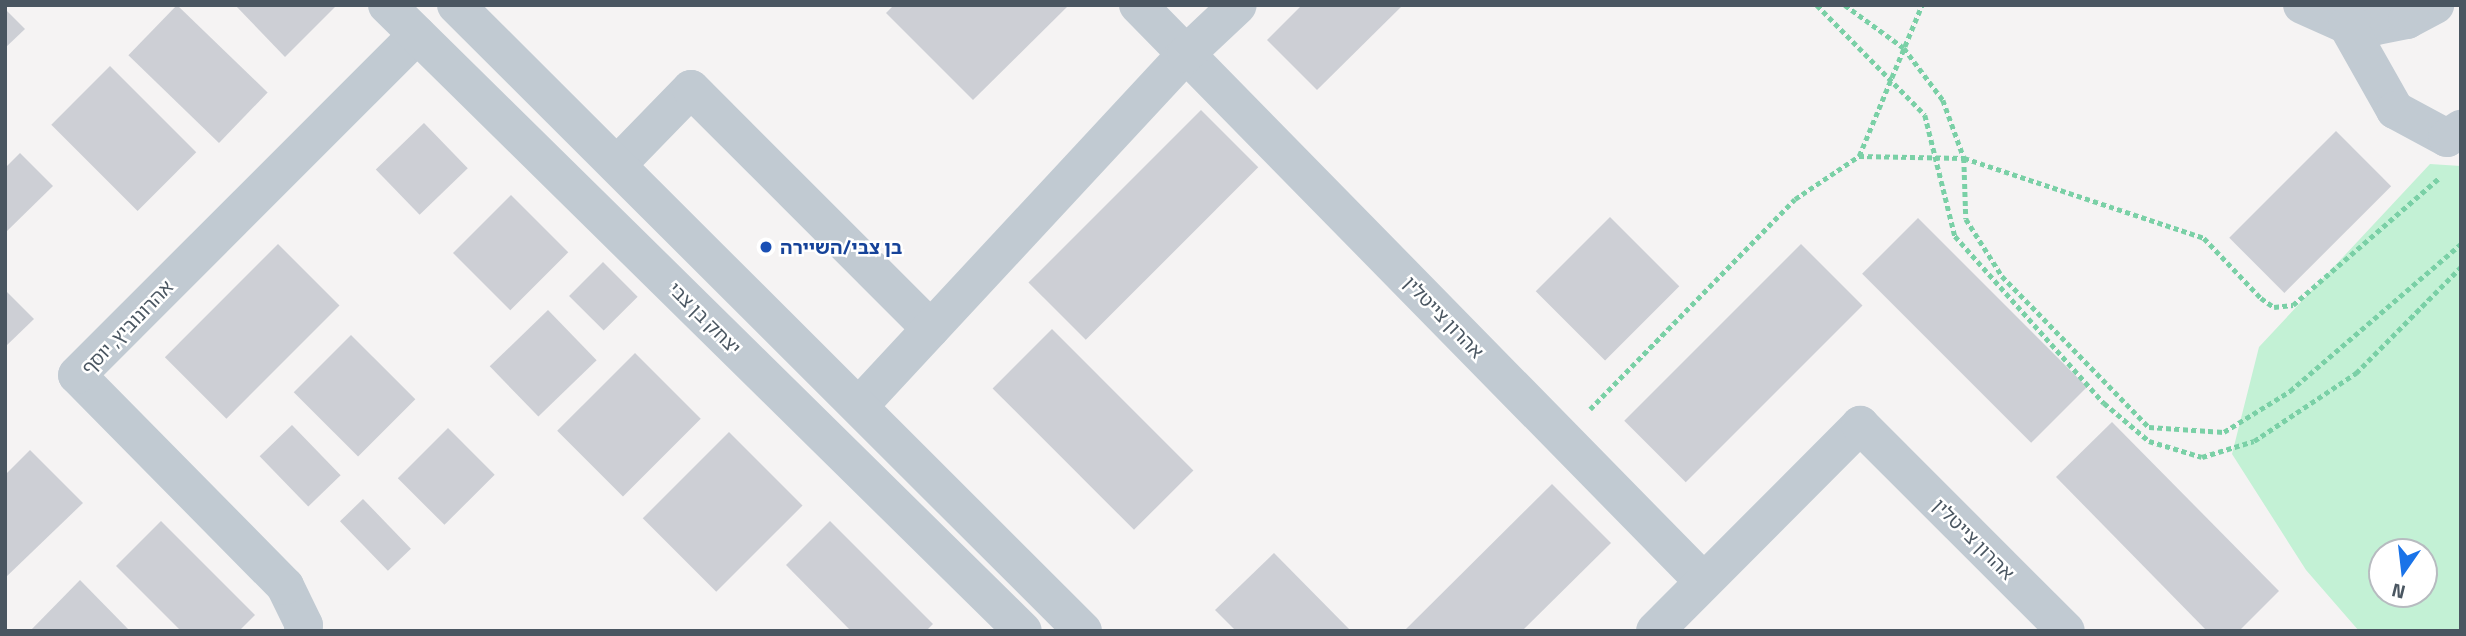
<!DOCTYPE html>
<meta charset="utf-8">
<style>
body{margin:0}
#map{position:relative;width:2466px;height:636px;overflow:hidden;background:#f5f3f3;font-family:"Titillium Web","Noto Sans Hebrew",sans-serif}
div>[style]{position:absolute}
.green>*{inset:0;background:#c3f1d5}
.building>*{inset:0;background:#cdcfd5;transform-origin:0 0}
.path>*{height:4.5px;margin-top:-2.25px;transform-origin:0;background:repeating-linear-gradient(90deg,#7ad0a6 0 5px,transparent 0 8.5px)}
.minor>*{height:38px;margin:-19px;padding:0 19px;transform-origin:19px;border-radius:19px;background:#c1cad2}
.tertiary>*{height:38px;margin:-19px;padding:0 19px;transform-origin:19px;border-radius:19px;background:#c1cad2}
.dots>*{width:19px;height:19px;translate:-50% -50%;box-sizing:border-box;border:4px solid #fff;border-radius:50%}
span{translate:-50% -50%;white-space:nowrap;text-align:center;line-height:1.15;-webkit-text-stroke:5px #fff;paint-order:stroke}
.transit-label{font-size:19px;color:#164399;font-weight:700}
.left{translate:0 -50%;text-align:left}
.street-label{font-size:19px;color:#4a5661}
.frame{position:absolute;inset:0;border:7px solid #4a5661;pointer-events:none}
.north{position:absolute;left:2368px;top:538px;width:70px;height:70px;box-sizing:border-box;background:#fff;border:2px solid #b7bbc0;border-radius:50%;rotate:194deg;font-size:19px;font-weight:700;line-height:28px;text-align:center;color:#4a5661}
.north::after{content:'';display:block;margin:auto;width:24px;height:32px;background:#1a73e8;clip-path:polygon(50% 0,100% 100%,50% 72%,0 100%)}
</style>
<div id="map">
<div class="green">
<i style="clip-path:polygon(evenodd,2430px 164px,2461px 166px,2461px 631px,2359px 631px,2306px 570px,2232px 454px,2259px 347px,2430px 164px,2382px 552px,2424px 552px,2424px 594px,2382px 594px,2382px 552px)"></i>
</div>
<div class="building">
<i style="left:177px;top:5px;width:126px;height:70px;rotate:44deg"></i>
<i style="clip-path:polygon(235px 5px,334px 5px,335px 7px,285px 57px)"></i>
<i style="clip-path:polygon(894px 5px,1069px 5px,973px 100px,886px 13px)"></i>
<i style="clip-path:polygon(1302px 5px,1403px 5px,1317px 90px,1267px 40px)"></i>
<i style="clip-path:polygon(5px 9px,25px 29px,5px 48px)"></i>
<i style="left:110px;top:66px;width:122px;height:83px;rotate:45deg"></i>
<i style="left:1201px;top:110px;width:81px;height:244px;rotate:45deg"></i>
<i style="left:424px;top:123px;width:63px;height:67px;rotate:46deg"></i>
<i style="left:2336px;top:131px;width:78px;height:151px;rotate:45deg"></i>
<i style="clip-path:polygon(20px 153px,53px 186px,5px 233px,5px 168px)"></i>
<i style="left:511px;top:195px;width:81px;height:82px;rotate:45deg"></i>
<i style="left:1610px;top:217px;width:98px;height:105px;rotate:45deg"></i>
<i style="left:1918px;top:218px;width:239px;height:79px;rotate:45deg"></i>
<i style="left:278px;top:244px;width:87px;height:160px;rotate:45deg"></i>
<i style="left:1801px;top:244px;width:87px;height:250px;rotate:45deg"></i>
<i style="left:603px;top:262px;width:49px;height:48px;rotate:45deg"></i>
<i style="clip-path:polygon(5px 290px,34px 319px,5px 347px)"></i>
<i style="left:548px;top:310px;width:70px;height:81px;rotate:46deg"></i>
<i style="left:1052px;top:329px;width:200px;height:84px;rotate:45deg"></i>
<i style="left:351px;top:335px;width:91px;height:81px;rotate:45deg"></i>
<i style="left:635px;top:353px;width:93px;height:110px;rotate:45deg"></i>
<i style="clip-path:polygon(2112px 422px,2279px 591px,2239px 631px,2207px 631px,2056px 477px)"></i>
<i style="left:292px;top:425px;width:70px;height:45px;rotate:46deg"></i>
<i style="left:448px;top:428px;width:66px;height:71px;rotate:45deg"></i>
<i style="left:729px;top:432px;width:104px;height:122px;rotate:45deg"></i>
<i style="clip-path:polygon(30px 450px,83px 503px,5px 578px,5px 475px)"></i>
<i style="clip-path:polygon(1552px 484px,1611px 543px,1522px 631px,1404px 631px)"></i>
<i style="left:363px;top:499px;width:69px;height:32px;rotate:46deg"></i>
<i style="clip-path:polygon(161px 521px,255px 615px,239px 631px,181px 631px,116px 566px)"></i>
<i style="clip-path:polygon(830px 521px,933px 624px,926px 631px,851px 631px,786px 565px)"></i>
<i style="clip-path:polygon(1274px 553px,1351px 631px,1236px 631px,1215px 610px)"></i>
<i style="clip-path:polygon(80px 580px,130px 631px,30px 631px)"></i>
</div>
<div class="path">
<i style="left:1817px;top:5px;width:154px;rotate:45.5deg"></i>
<i style="left:1925px;top:115px;width:125px;rotate:76.1deg"></i>
<i style="left:1955px;top:236px;width:224px;rotate:48.3deg"></i>
<i style="left:2104px;top:403px;width:59px;rotate:40.2deg"></i>
<i style="left:2149px;top:441px;width:55px;rotate:16.8deg"></i>
<i style="left:2202px;top:457px;width:54px;rotate:-17.1deg"></i>
<i style="left:2254px;top:441px;width:123px;rotate:-33.7deg"></i>
<i style="left:2356px;top:373px;width:149px;rotate:-45.3deg"></i>
<i style="left:1845px;top:5px;width:73px;rotate:36.1deg"></i>
<i style="left:1904px;top:48px;width:65px;rotate:53.1deg"></i>
<i style="left:1943px;top:100px;width:62px;rotate:70.1deg"></i>
<i style="left:1964px;top:158px;width:61px;rotate:88.1deg"></i>
<i style="left:1966px;top:219px;width:67px;rotate:57.7deg"></i>
<i style="left:2002px;top:276px;width:211px;rotate:45.8deg"></i>
<i style="left:2149px;top:427px;width:75px;rotate:3.8deg"></i>
<i style="left:2224px;top:432px;width:78px;rotate:-31.8deg"></i>
<i style="left:2290px;top:391px;width:225px;rotate:-40.7deg"></i>
<i style="left:1859px;top:156px;width:164px;rotate:-67.4deg"></i>
<i style="left:1590px;top:409px;width:293px;rotate:-45.7deg"></i>
<i style="left:1795px;top:199px;width:77px;rotate:-33.9deg"></i>
<i style="left:1859px;top:156px;width:105px;rotate:1.1deg"></i>
<i style="left:1964px;top:158px;width:253px;rotate:18.4deg"></i>
<i style="left:2204px;top:238px;width:83px;rotate:46.5deg"></i>
<i style="left:2261px;top:298px;width:16px;rotate:35deg"></i>
<i style="left:2274px;top:307px;width:19px;rotate:-6deg"></i>
<i style="left:2293px;top:305px;width:195px;rotate:-41deg"></i>
</div>
<div class="minor">
<i style="left:1138px;top:5px;width:805px;rotate:45.55deg"></i>
<i style="left:2302px;top:5px;width:49px;rotate:24deg"></i>
<i style="left:2347px;top:25px;width:29px;rotate:2deg"></i>
<i style="left:2376px;top:26px;width:32px;rotate:-11deg"></i>
<i style="left:2407px;top:20px;width:32px;rotate:-28deg"></i>
<i style="left:2347px;top:25px;width:98px;rotate:60.5deg"></i>
<i style="left:2395px;top:110px;width:59px;rotate:28.3deg"></i>
<i style="left:2447px;top:138px;width:17px;rotate:-33deg"></i>
<i style="left:617px;top:165px;width:106px;rotate:-45.8deg"></i>
<i style="left:691px;top:89px;width:339px;rotate:45deg"></i>
<i style="left:859px;top:406px;width:480px;rotate:-47.1deg"></i>
<i style="left:1186px;top:54px;width:71px;rotate:-43.3deg"></i>
<i style="left:303px;top:631px;width:6px;rotate:-81deg"></i>
<i style="left:304px;top:625px;width:43px;rotate:-116deg"></i>
<i style="left:285px;top:586px;width:296px;rotate:-134.6deg"></i>
<i style="left:77px;top:375px;width:481px;rotate:-45deg"></i>
<i style="left:1655px;top:631px;width:291px;rotate:-45.1deg"></i>
<i style="left:1860px;top:425px;width:291px;rotate:45deg"></i>
</div>
<div class="tertiary">
<i style="left:387px;top:5px;width:892px;rotate:44.55deg"></i>
<i style="left:456px;top:5px;width:886px;rotate:44.95deg"></i>
</div>
<div class="dots">
<i style="left:766px;top:247px;background:#1a4fb4"></i>
</div>
<div class="transit-label">
<span class="left" style="left:780px;top:247px">בן צבי/השיירה</span>
</div>
<div class="street-label">
<span style="left:1444px;top:317px;rotate:46deg">אהרון צייטלין</span>
<span style="left:705px;top:318px;rotate:45deg">יצחק בן צבי</span>
<span style="left:127px;top:327px;rotate:-46deg">אהרונוביץ, יוסף</span>
<span style="left:1974px;top:539px;rotate:45deg">אהרון צייטלין</span>
</div>
<div class="frame"></div>
<div class="north">N</div>
</div>
